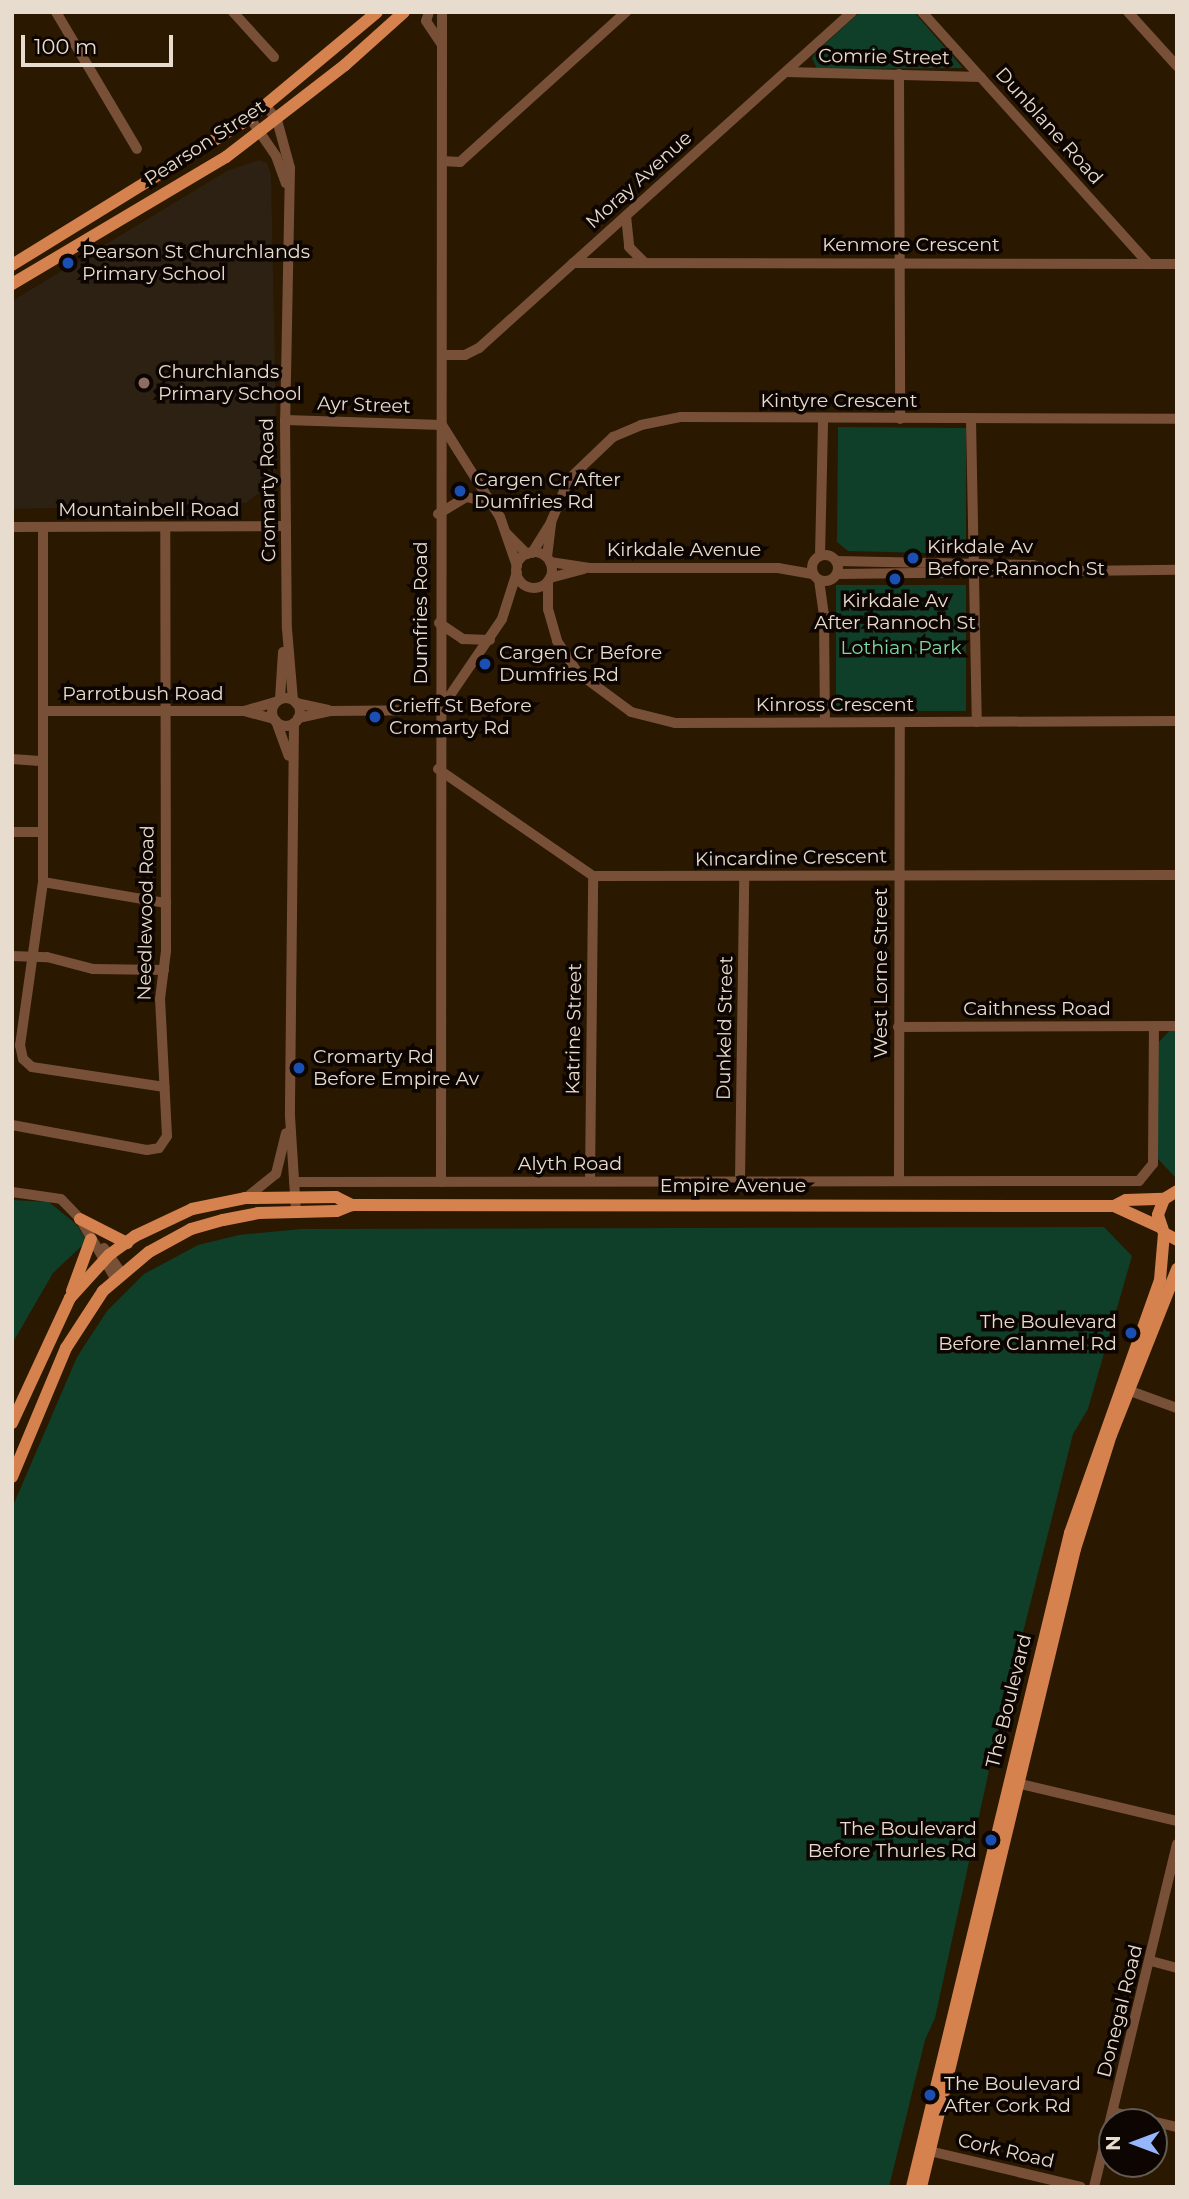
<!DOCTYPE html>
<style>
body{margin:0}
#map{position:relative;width:1189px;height:2199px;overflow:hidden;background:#2a1801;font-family:Montserrat,sans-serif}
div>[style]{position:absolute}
.education>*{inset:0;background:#2c2112}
.green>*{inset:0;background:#0f3e29;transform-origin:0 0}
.minor>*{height:10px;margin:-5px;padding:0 5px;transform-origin:5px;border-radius:5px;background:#785038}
.minor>.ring{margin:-5px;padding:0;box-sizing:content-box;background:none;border:10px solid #785038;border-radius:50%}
.major>*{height:12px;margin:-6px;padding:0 6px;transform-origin:6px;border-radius:6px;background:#d5824e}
.dots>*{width:19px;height:19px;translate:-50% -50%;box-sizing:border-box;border:4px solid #0c0501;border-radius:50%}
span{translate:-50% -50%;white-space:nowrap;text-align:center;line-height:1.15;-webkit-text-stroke:7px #0c0501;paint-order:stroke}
.street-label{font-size:19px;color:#e8dcce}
.poi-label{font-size:19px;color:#e8dcce}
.left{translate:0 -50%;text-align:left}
.right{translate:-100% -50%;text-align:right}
.park-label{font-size:19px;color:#7bdaa9}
.frame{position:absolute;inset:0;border:14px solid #e8dcce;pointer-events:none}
.north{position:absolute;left:1098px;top:2108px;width:70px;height:70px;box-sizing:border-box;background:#0c0501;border:2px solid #645b53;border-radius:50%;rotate:270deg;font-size:19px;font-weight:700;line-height:28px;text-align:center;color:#e8dcce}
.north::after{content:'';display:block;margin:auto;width:24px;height:32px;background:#95b6fd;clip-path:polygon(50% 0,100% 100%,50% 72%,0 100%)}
.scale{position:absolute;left:21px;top:35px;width:152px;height:32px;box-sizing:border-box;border:4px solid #e8dcce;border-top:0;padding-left:9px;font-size:21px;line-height:24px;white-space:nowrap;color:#e8dcce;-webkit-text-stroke:5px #0c0501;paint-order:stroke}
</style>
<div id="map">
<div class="education">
<i style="clip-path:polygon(259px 160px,267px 163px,271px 175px,277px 465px,268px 486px,246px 503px,12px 509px,12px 301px,227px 171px)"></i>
</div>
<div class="green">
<i style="clip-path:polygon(860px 12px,914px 12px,963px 68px,817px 69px,812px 58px,816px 52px)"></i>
<i style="clip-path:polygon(838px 427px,966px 428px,966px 554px,848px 551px,837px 542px)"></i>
<i style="left:836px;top:585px;width:130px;height:126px"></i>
<i style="clip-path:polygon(1170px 1030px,1177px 1030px,1177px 1179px,1157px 1158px,1158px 1043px)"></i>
<i style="clip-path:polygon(12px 1200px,49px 1202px,76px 1224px,87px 1241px,53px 1273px,12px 1344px)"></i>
<i style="clip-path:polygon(1104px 1227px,1132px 1256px,1088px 1409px,1073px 1434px,993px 1752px,935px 2018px,925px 2040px,889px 2187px,12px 2187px,12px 1508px,77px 1357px,107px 1311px,144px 1274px,198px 1245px,239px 1235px,301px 1229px)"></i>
</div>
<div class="minor">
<i style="left:56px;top:12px;width:159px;rotate:59.4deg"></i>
<i style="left:233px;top:12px;width:61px;rotate:47.7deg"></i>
<i style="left:429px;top:12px;width:9px;rotate:108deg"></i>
<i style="left:426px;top:21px;width:27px;rotate:56deg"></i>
<i style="left:922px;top:12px;width:339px;rotate:48deg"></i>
<i style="left:1128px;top:12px;width:73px;rotate:47.8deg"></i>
<i style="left:786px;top:72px;width:195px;rotate:1.5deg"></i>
<i style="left:899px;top:74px;width:345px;rotate:89.8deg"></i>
<i style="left:266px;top:106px;width:18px;rotate:52deg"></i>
<i style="left:277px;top:120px;width:50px;rotate:74.8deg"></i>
<i style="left:290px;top:168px;width:252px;rotate:91.1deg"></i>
<i style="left:285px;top:420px;width:209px;rotate:89.5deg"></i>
<i style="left:287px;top:629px;width:71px;rotate:85.2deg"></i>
<i style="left:250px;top:118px;width:46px;rotate:55.6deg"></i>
<i style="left:276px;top:156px;width:29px;rotate:70deg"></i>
<i style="left:442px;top:161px;width:18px;rotate:3deg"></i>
<i style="left:460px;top:162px;width:224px;rotate:-42.1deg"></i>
<i style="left:626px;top:216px;width:31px;rotate:84deg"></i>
<i style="left:629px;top:247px;width:23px;rotate:45deg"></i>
<i style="left:573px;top:263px;width:604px;rotate:0.09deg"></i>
<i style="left:442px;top:355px;width:23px"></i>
<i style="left:465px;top:355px;width:16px;rotate:-27deg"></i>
<i style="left:479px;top:348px;width:502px;rotate:-42.01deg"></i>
<i style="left:285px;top:420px;width:157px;rotate:1.8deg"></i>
<i style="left:442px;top:425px;width:109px;rotate:57.8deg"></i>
<i style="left:500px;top:517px;width:52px;rotate:70.9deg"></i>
<i style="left:971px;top:420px;width:302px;rotate:88.9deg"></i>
<i style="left:438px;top:514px;width:33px;rotate:-31deg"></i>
<i style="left:466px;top:497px;width:27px;rotate:13deg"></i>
<i style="left:12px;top:527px;width:274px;rotate:-0.2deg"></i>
<i style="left:43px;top:527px;width:355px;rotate:90deg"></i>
<i style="left:43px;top:882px;width:165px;rotate:98deg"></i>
<i style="left:20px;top:1045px;width:14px;rotate:78deg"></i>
<i style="left:23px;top:1059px;width:12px;rotate:42deg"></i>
<i style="left:32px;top:1067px;width:134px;rotate:8.6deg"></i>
<i style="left:506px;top:533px;width:30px;rotate:45deg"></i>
<i class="ring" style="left:516px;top:552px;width:26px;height:26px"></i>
<i style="left:532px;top:553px;width:36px;rotate:-58deg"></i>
<i class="ring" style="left:812px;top:555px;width:16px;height:16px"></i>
<i style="left:820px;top:556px;width:137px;rotate:-88.7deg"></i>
<i style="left:547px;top:557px;width:35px;rotate:-83deg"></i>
<i style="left:551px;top:522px;width:47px;rotate:-67.3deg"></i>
<i style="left:569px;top:479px;width:61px;rotate:-43.7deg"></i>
<i style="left:613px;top:437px;width:30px;rotate:-23deg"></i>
<i style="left:641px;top:425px;width:41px;rotate:-11.3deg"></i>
<i style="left:681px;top:417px;width:496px;rotate:0.2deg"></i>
<i style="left:836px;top:561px;width:197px;rotate:1.2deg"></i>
<i style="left:1033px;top:565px;width:16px;rotate:14deg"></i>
<i style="left:550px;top:562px;width:40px;rotate:8.5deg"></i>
<i style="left:590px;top:568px;width:188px"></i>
<i style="left:778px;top:568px;width:36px;rotate:10deg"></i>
<i style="left:837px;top:574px;width:340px;rotate:-0.7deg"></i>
<i style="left:550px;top:578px;width:35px;rotate:-15deg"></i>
<i style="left:819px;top:580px;width:34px;rotate:82deg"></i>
<i style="left:824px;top:614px;width:108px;rotate:89.5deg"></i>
<i style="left:548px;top:581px;width:28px;rotate:90deg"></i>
<i style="left:548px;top:609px;width:33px;rotate:74deg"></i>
<i style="left:557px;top:641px;width:37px;rotate:57deg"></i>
<i style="left:577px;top:672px;width:67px;rotate:36.5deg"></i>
<i style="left:631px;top:712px;width:45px;rotate:14deg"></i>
<i style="left:675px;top:723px;width:502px;rotate:-0.23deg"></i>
<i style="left:439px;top:623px;width:29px;rotate:34deg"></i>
<i style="left:463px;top:639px;width:27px;rotate:2deg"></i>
<i class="ring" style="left:272px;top:698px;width:18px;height:18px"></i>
<i style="left:280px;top:699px;width:47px;rotate:-86.3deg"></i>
<i style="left:296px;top:703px;width:33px;rotate:12deg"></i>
<i style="left:440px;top:710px;width:110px;rotate:-55.7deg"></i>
<i style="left:502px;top:619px;width:49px;rotate:-72.3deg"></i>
<i style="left:43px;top:711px;width:201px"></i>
<i style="left:244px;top:711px;width:33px;rotate:-16deg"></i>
<i style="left:244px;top:711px;width:31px;rotate:15deg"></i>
<i style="left:298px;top:718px;width:33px;rotate:-12deg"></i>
<i style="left:330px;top:711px;width:110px;rotate:-0.5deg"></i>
<i style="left:276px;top:721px;width:37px;rotate:70deg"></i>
<i style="left:294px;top:723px;width:393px;rotate:90.6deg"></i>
<i style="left:290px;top:1116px;width:96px;rotate:86.4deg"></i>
<i style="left:12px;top:759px;width:31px;rotate:4deg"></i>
<i style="left:438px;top:769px;width:188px;rotate:34.6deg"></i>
<i style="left:593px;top:876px;width:584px;rotate:-0.1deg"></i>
<i style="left:12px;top:832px;width:31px"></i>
<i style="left:43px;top:882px;width:125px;rotate:9.7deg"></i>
<i style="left:12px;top:956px;width:35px;rotate:2deg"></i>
<i style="left:47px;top:957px;width:48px;rotate:14.6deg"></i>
<i style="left:93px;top:969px;width:71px;rotate:0.8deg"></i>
<i style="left:898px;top:1027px;width:279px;rotate:-0.2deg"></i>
<i style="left:12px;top:1125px;width:137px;rotate:10.5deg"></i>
<i style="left:147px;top:1150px;width:12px;rotate:-9deg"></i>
<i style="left:159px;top:1148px;width:14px;rotate:-56deg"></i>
<i style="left:167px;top:1136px;width:137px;rotate:-92.9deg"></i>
<i style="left:160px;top:999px;width:48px;rotate:-82.9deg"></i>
<i style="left:166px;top:951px;width:424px;rotate:-90.1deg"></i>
<i style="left:590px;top:1181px;width:305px;rotate:-89.4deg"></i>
<i style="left:740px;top:1181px;width:305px;rotate:-89.2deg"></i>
<i style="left:899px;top:1181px;width:458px;rotate:-89.9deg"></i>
<i style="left:294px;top:1182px;width:845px;rotate:-0.07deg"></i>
<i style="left:1139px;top:1181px;width:22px;rotate:-51deg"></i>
<i style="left:1153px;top:1164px;width:138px;rotate:-89.6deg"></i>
<i style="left:441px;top:1182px;width:1170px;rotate:-89.95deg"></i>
<i style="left:12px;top:1192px;width:49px;rotate:8.1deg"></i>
<i style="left:61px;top:1199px;width:28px;rotate:46deg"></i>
<i style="left:80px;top:1219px;width:69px;rotate:59.3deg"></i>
<i style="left:246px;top:1198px;width:38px;rotate:-39deg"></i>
<i style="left:276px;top:1174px;width:42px;rotate:-76.3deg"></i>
<i style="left:104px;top:1248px;width:29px;rotate:55deg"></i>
<i style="left:1122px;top:1388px;width:59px;rotate:20deg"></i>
<i style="left:1012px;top:1782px;width:170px;rotate:13.3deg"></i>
<i style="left:1151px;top:1961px;width:27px;rotate:15deg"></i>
<i style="left:1113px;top:2112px;width:66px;rotate:13.2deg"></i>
<i style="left:925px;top:2150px;width:160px;rotate:13.3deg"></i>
<i style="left:1094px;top:2187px;width:353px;rotate:-76.4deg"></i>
</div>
<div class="major">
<i style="left:12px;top:265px;width:280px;rotate:-31.7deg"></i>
<i style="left:250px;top:118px;width:165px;rotate:-39.8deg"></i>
<i style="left:12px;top:284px;width:249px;rotate:-30.7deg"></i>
<i style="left:226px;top:157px;width:150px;rotate:-37.7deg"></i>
<i style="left:345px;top:65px;width:79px;rotate:-41.9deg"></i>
<i style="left:1177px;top:1191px;width:15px;rotate:148deg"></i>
<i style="left:1164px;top:1199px;width:17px;rotate:111deg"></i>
<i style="left:1158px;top:1215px;width:19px;rotate:72deg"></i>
<i style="left:1164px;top:1233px;width:15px;rotate:28deg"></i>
<i style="left:1114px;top:1206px;width:13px;rotate:-27deg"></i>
<i style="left:1126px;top:1200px;width:38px;rotate:-2deg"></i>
<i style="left:80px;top:1219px;width:53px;rotate:27.1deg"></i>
<i style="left:72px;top:1291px;width:55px;rotate:-69.9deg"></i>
<i style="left:12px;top:1423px;width:138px;rotate:-65.1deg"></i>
<i style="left:70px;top:1298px;width:58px;rotate:-47.8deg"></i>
<i style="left:109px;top:1255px;width:32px;rotate:-36deg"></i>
<i style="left:135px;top:1236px;width:63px;rotate:-25.3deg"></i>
<i style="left:192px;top:1209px;width:54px;rotate:-11.7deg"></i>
<i style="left:245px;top:1198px;width:91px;rotate:-0.6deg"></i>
<i style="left:336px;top:1197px;width:18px;rotate:27deg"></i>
<i style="left:12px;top:1477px;width:140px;rotate:-67.3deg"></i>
<i style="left:66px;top:1348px;width:68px;rotate:-57deg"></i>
<i style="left:103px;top:1291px;width:60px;rotate:-40.3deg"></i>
<i style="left:149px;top:1252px;width:48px;rotate:-28.7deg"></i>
<i style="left:191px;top:1229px;width:33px;rotate:-16deg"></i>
<i style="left:223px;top:1220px;width:36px;rotate:-11deg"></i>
<i style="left:258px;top:1213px;width:79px;rotate:-1.5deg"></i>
<i style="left:337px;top:1211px;width:16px;rotate:-22deg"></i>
<i style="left:352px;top:1205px;width:706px;rotate:0.08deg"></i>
<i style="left:1058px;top:1206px;width:56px"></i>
<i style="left:1114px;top:1206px;width:53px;rotate:24.6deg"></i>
<i style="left:912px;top:2187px;width:673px;rotate:-76.42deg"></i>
<i style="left:1070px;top:1533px;width:269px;rotate:-70.4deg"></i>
<i style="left:1160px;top:1280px;width:47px;rotate:-85.1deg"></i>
<i style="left:921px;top:2187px;width:656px;rotate:-76.43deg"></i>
<i style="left:1075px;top:1549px;width:120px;rotate:-72.5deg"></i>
<i style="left:1111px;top:1435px;width:179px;rotate:-68.3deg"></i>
</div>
<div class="dots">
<i style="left:68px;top:263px;background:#1a4fb4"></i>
<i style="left:144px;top:383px;background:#8d6e63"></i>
<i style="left:460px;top:491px;background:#1a4fb4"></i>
<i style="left:913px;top:558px;background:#1a4fb4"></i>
<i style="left:895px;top:579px;background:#1a4fb4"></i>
<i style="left:485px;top:664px;background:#1a4fb4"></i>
<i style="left:375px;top:717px;background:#1a4fb4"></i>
<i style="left:299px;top:1068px;background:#1a4fb4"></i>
<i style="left:1131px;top:1333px;background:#1a4fb4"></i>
<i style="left:991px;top:1840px;background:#1a4fb4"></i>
<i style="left:930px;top:2095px;background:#1a4fb4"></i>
</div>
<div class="street-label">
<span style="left:884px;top:57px;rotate:1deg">Comrie Street</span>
<span style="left:1049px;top:126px;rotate:48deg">Dunblane Road</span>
<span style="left:205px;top:143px;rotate:-33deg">Pearson Street</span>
<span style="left:639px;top:180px;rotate:-42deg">Moray Avenue</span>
<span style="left:911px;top:245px">Kenmore Crescent</span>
<span style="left:839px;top:401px">Kintyre Crescent</span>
<span style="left:364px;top:405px;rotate:2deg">Ayr Street</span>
<span style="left:268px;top:490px;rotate:-91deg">Cromarty Road</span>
<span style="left:149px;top:510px">Mountainbell Road</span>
<span style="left:684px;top:550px">Kirkdale Avenue</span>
<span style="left:421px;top:613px;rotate:-90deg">Dumfries Road</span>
<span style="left:143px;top:694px">Parrotbush Road</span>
<span style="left:835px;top:705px">Kinross Crescent</span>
<span style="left:791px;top:858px;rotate:-1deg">Kincardine Crescent</span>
<span style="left:146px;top:913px;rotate:-89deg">Needlewood Road</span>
<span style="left:881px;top:973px;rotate:-90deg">West Lorne Street</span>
<span style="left:1037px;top:1009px">Caithness Road</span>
<span style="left:725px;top:1028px;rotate:-89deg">Dunkeld Street</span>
<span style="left:574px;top:1029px;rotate:-89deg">Katrine Street</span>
<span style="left:570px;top:1164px">Alyth Road</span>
<span style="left:733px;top:1186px">Empire Avenue</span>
<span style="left:1009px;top:1701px;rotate:-76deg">The Boulevard</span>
<span style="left:1120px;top:2011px;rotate:-76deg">Donegal Road</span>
<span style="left:1006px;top:2151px;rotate:13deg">Cork Road</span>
</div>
<div class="poi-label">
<span class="left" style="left:82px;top:263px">Pearson St Churchlands<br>Primary School</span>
<span class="left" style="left:158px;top:383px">Churchlands<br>Primary School</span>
<span class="left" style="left:474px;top:491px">Cargen Cr After<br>Dumfries Rd</span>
<span class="left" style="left:927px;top:558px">Kirkdale Av<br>Before Rannoch St</span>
<span style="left:895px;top:612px">Kirkdale Av<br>After Rannoch St</span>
<span class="left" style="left:499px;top:664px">Cargen Cr Before<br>Dumfries Rd</span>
<span class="left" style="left:389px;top:717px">Crieff St Before<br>Cromarty Rd</span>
<span class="left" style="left:313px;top:1068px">Cromarty Rd<br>Before Empire Av</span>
<span class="right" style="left:1117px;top:1333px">The Boulevard<br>Before Clanmel Rd</span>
<span class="right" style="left:977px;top:1840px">The Boulevard<br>Before Thurles Rd</span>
<span class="left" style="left:944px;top:2095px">The Boulevard<br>After Cork Rd</span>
</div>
<div class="park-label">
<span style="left:901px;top:648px">Lothian Park</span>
</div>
<div class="frame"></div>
<div class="north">N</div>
<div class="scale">100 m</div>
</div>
